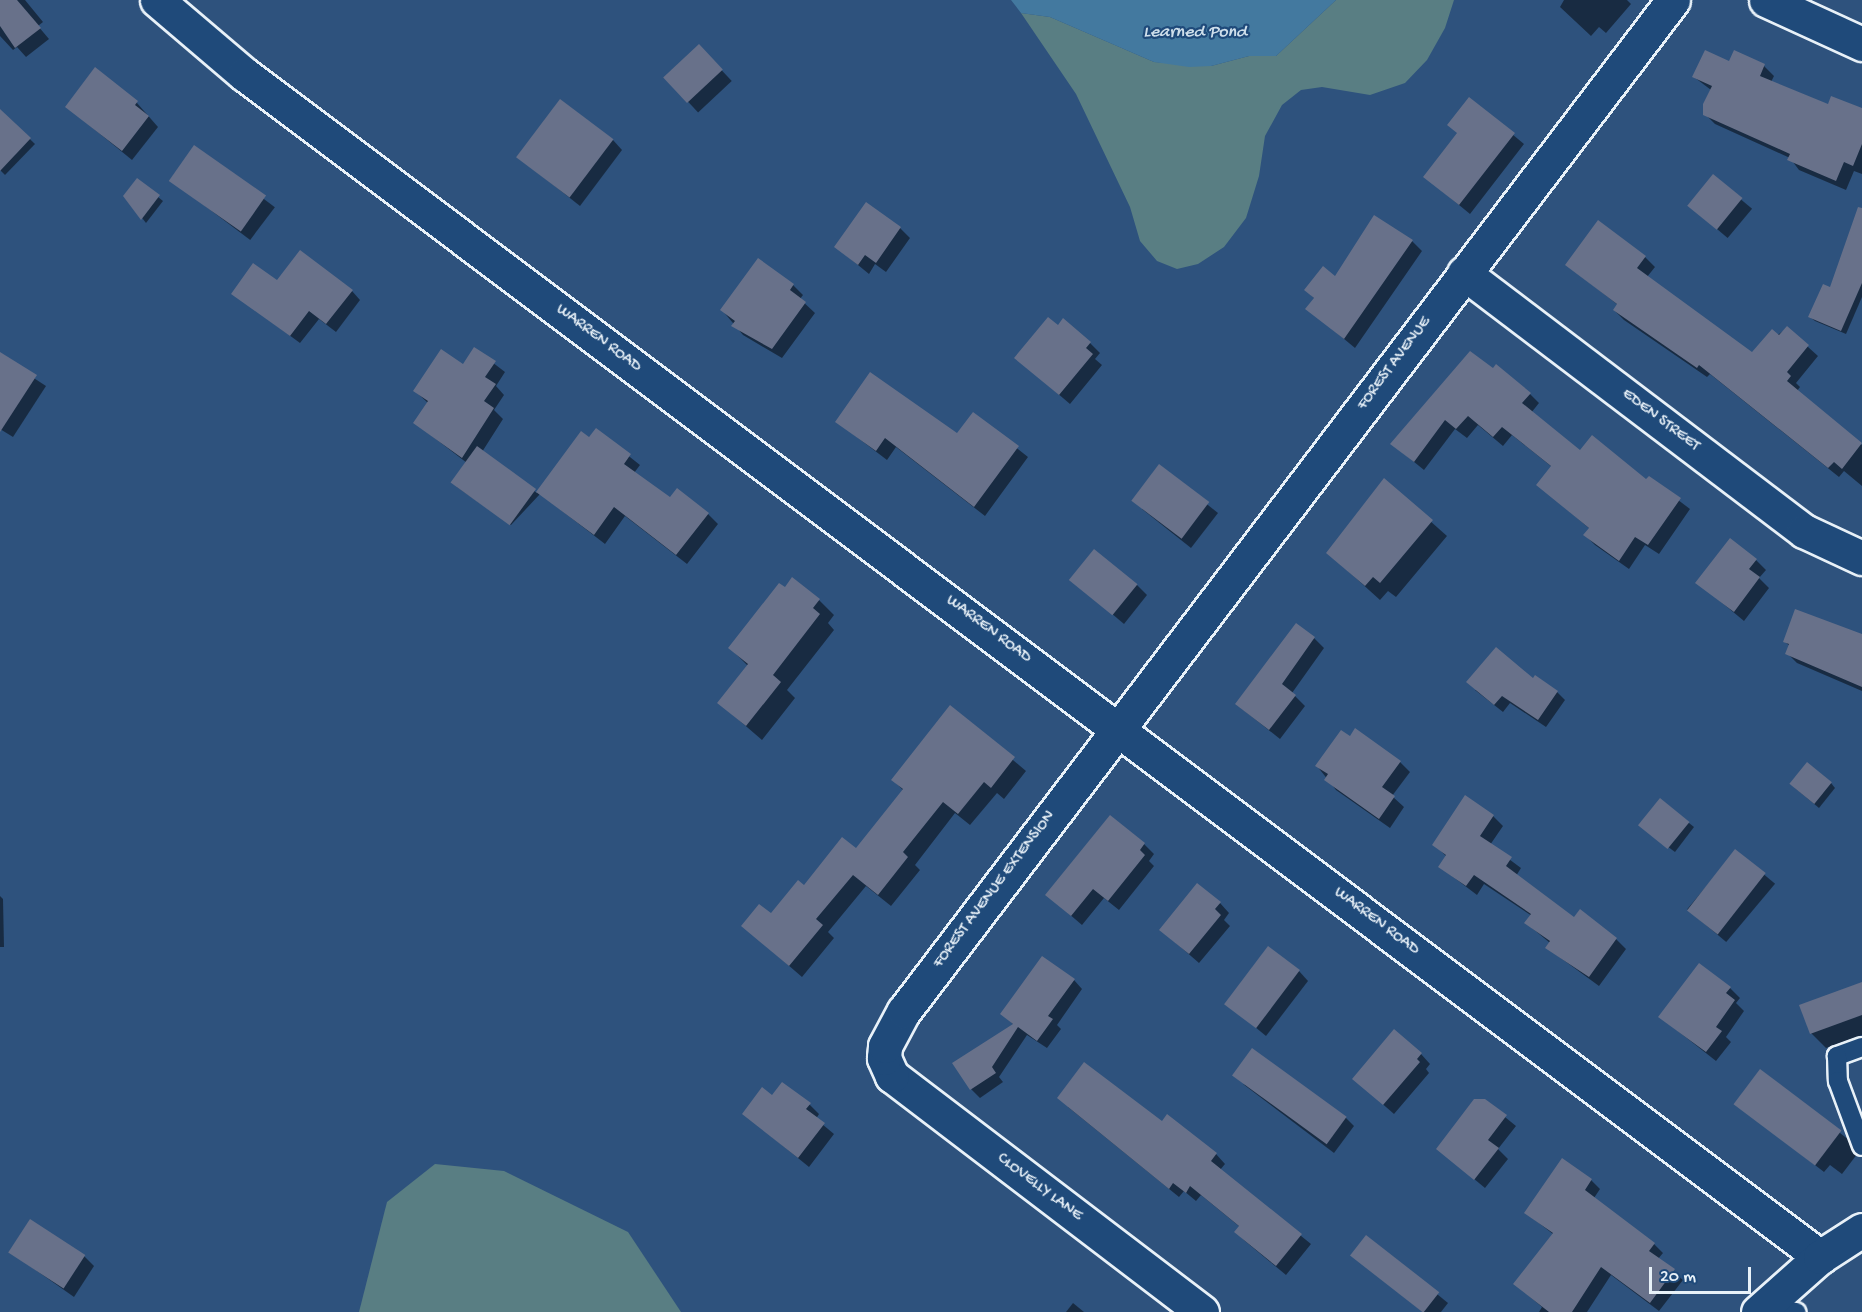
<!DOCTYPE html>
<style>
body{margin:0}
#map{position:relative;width:1862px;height:1312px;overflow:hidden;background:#2e527d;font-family:"Gochi Hand",sans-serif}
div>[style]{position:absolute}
.green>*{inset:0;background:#597e83}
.water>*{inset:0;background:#43799f}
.shadow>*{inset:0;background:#0007;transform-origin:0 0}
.building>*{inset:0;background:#68718a;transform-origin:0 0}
.roads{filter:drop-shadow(2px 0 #e8f1f8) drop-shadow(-2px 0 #e8f1f8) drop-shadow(0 2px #e8f1f8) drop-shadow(0 -2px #e8f1f8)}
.service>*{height:18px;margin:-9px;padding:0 9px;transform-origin:9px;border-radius:9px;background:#1f4a7a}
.minor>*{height:33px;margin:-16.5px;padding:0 16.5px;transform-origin:16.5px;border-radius:16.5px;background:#1f4a7a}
.tertiary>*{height:33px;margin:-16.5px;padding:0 16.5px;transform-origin:16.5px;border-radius:16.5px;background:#1f4a7a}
span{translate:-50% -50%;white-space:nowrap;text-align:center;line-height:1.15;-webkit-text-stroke:4.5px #1f4a7a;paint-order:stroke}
.street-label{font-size:16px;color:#e8f1f8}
.water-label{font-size:18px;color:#cfdfeb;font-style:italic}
.scale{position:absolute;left:1649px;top:1267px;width:102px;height:27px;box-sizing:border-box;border:3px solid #e8f1f8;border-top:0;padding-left:8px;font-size:18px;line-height:21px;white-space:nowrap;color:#e8f1f8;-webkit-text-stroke:4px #1f4a7a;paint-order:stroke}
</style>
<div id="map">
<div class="green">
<i style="clip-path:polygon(1336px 0,1454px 0,1445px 28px,1427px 60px,1405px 83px,1370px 95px,1322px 87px,1301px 90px,1282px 105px,1265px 136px,1259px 176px,1246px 218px,1224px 247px,1198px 264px,1177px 269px,1157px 261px,1140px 241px,1130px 207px,1076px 94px,1021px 13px,1050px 17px,1154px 62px,1211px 66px,1249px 56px,1276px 56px)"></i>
<i style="clip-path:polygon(435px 1164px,504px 1171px,628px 1232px,681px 1312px,359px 1312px,387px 1202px)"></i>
</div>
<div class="water">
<i style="clip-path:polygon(1011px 0,1336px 0,1276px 56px,1249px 56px,1211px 66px,1189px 67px,1154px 62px,1050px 17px,1021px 13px)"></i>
</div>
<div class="shadow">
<i style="clip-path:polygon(0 0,25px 0,43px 22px,38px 26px,49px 39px,26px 57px,17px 47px,13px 50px,0 36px)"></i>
<i style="clip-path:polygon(1564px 0,1627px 0,1631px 4px,1606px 33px,1599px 27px,1591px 36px,1560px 7px)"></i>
<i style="left:699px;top:46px;width:48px;height:46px;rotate:47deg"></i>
<i style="clip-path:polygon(1735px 52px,1764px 66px,1774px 76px,1771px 82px,1829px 106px,1862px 110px,1862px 174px,1854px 171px,1846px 190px,1799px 170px,1790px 158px,1715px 124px,1705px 114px,1711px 90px,1694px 77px,1730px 63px)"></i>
<i style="clip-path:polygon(96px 69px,137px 103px,158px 127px,132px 160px,67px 107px)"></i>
<i style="clip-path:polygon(1470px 99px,1524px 144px,1470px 214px,1425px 177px,1458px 134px)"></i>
<i style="clip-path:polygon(8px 118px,35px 144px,5px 175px,0 170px,0 126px)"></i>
<i style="clip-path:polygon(613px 140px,622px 150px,580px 206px,518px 157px)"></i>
<i style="left:195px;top:147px;width:100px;height:41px;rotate:37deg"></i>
<i style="left:1713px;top:176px;width:51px;height:38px;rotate:40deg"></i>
<i style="clip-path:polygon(137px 180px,163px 201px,146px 223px,125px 196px)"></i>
<i style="clip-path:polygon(900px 228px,910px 238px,886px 272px,875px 264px,869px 274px,836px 247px)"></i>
<i style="clip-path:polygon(1412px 241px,1422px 251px,1355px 348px,1308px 309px,1315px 299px,1306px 290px)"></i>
<i style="clip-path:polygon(1645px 257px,1655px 267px,1647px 277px,1752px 354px,1787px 328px,1818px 356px,1796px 383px,1800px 387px,1797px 391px,1862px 445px,1862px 486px,1844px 471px,1839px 477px,1710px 374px,1707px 377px,1624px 320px,1614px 310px,1618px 305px,1567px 265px)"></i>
<i style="clip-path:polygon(759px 260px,793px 285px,803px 295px,800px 299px,815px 313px,782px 358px,743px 335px,722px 310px)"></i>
<i style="clip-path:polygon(1862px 260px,1862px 297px,1846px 334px,1815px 321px,1810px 317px)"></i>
<i style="clip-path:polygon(277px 282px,352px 291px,360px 300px,336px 332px,319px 319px,300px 343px,233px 294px)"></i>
<i style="clip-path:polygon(1058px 327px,1090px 343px,1100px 353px,1095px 359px,1102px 365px,1070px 404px,1016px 358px)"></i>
<i style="clip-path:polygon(475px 349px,505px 372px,496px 386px,504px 395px,494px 410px,503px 419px,482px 452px,537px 493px,596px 430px,640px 465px,634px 473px,670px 499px,708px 514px,718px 524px,687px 564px,625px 516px,605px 544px,540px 494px,511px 525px,457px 487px,467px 463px,415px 423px,428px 403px,415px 391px,463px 366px)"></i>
<i style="clip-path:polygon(1470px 353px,1530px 394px,1539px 403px,1531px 413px,1580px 453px,1647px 481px,1649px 478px,1690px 509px,1659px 554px,1645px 545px,1629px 569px,1595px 545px,1585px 535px,1590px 529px,1538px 485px,1552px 467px,1512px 435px,1503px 446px,1478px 425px,1467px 438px,1455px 429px,1424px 470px,1392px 444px)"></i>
<i style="clip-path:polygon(0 356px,46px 386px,13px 437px,0 429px)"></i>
<i style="clip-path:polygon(973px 414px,1028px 457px,985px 516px,896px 447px,887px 460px,837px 422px,958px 435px)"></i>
<i style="clip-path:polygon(1159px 466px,1218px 513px,1191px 548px,1142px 509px)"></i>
<i style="clip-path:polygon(1384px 480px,1447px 536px,1396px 597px,1388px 591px,1380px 600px,1328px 553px)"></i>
<i style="clip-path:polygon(1756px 560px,1766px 570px,1759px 578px,1769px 588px,1744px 621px,1697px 582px)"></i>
<i style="clip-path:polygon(1072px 580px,1137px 585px,1147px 595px,1124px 624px)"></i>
<i style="clip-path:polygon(819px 600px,834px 615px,828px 623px,834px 630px,787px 690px,795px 698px,762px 740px,719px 703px,748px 666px,730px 648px)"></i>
<i style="clip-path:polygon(1862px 636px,1862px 691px,1797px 663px,1787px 653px,1790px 646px,1785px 642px)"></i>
<i style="clip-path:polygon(1314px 638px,1324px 648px,1292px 693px,1305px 706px,1280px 739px,1236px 704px)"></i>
<i style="clip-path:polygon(1475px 690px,1557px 692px,1565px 700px,1546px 727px,1510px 703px,1503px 712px)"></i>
<i style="clip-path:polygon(950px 707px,1026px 771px,1004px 799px,997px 793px,970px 825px,955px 813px,915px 865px,920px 870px,891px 906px,866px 886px,828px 932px,834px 938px,802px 977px,743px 926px,771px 915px,856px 850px,904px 791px,893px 780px)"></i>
<i style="clip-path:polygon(1400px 762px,1410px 772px,1392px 796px,1404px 807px,1390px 828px,1336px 790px,1317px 766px)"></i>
<i style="clip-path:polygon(1831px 783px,1835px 788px,1819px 808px,1795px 788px)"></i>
<i style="clip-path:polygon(1493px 816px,1503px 826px,1490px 845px,1521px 868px,1516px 876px,1574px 919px,1616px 939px,1626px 949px,1599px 986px,1547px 948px,1550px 943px,1526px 923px,1532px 916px,1484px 884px,1477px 895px,1440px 867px,1447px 857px,1434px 844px)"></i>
<i style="clip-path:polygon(1689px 823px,1694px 827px,1675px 852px,1645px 830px)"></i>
<i style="clip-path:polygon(1144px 844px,1154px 854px,1149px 861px,1154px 866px,1119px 910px,1104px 898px,1082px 925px,1047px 895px)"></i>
<i style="left:1736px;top:851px;width:51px;height:76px;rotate:40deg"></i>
<i style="clip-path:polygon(0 896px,3px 899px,4px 947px,0 947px)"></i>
<i style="clip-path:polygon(1220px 903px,1229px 913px,1224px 920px,1230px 926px,1199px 963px,1161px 930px)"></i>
<i style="clip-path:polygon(1299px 971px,1308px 981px,1266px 1036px,1226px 1003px)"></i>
<i style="clip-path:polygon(1074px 980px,1082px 989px,1057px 1025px,1061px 1029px,1047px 1048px,1027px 1035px,999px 1077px,1003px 1082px,980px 1098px,971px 1089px,1014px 1025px,1002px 1014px)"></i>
<i style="clip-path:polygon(1862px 984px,1862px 1035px,1826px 1048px,1811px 1033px)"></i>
<i style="clip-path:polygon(1730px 988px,1740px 998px,1736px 1003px,1744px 1011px,1726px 1037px,1731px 1042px,1716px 1061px,1660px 1017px)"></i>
<i style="clip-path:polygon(1421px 1054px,1430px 1064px,1426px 1069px,1429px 1073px,1394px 1114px,1354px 1079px)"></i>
<i style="clip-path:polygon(1761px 1071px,1854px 1144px,1858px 1153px,1842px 1174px,1830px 1165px,1824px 1172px,1737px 1105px)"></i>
<i style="clip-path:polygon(1243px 1084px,1346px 1118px,1354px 1126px,1334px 1153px)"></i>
<i style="clip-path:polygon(772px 1097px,810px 1105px,819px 1114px,816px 1119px,834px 1134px,809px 1167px,744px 1114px)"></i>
<i style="clip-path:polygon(1484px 1100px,1516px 1126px,1498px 1149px,1508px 1159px,1485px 1188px,1438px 1149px)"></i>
<i style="clip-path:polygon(1068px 1107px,1162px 1123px,1216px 1154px,1225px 1164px,1220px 1170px,1311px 1244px,1286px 1275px,1245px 1241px,1236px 1232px,1240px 1227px,1201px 1195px,1196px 1201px,1184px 1191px,1179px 1197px)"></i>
<i style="clip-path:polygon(1563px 1160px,1591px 1180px,1600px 1189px,1594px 1198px,1654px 1244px,1663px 1253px,1658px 1259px,1683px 1280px,1659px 1311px,1611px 1275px,1587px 1312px,1539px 1312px,1542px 1307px,1515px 1284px,1553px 1234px,1526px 1213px)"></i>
<i style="clip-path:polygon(1367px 1237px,1448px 1303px,1441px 1312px,1423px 1312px,1352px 1255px)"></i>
<i style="clip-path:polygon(10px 1252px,84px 1256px,94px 1266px,74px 1297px)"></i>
<i style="clip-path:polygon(1073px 1303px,1084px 1312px,1066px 1312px)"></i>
</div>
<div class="building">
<i style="clip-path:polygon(0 0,17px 0,41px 28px,15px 48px,0 26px)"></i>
<i style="left:699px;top:44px;width:35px;height:49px;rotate:47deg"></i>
<i style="clip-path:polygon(1705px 50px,1729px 61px,1734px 50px,1765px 64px,1760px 76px,1828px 104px,1831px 96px,1862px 108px,1862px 144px,1853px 166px,1844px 162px,1836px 181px,1787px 160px,1790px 154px,1703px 115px,1703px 104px,1712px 86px,1692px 77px)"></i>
<i style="clip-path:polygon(95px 67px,138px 101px,135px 105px,149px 116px,122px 151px,65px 107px)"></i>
<i style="clip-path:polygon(1469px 97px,1515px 133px,1459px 205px,1423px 177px,1457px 133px,1447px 125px)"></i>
<i style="left:560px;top:99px;width:67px;height:73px;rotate:37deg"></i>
<i style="clip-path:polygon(0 109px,31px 138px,0 171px)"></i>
<i style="left:194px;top:145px;width:88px;height:44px;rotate:35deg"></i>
<i style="left:1713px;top:174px;width:38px;height:41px;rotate:39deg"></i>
<i style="clip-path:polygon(137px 178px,160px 195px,141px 220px,123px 196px)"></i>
<i style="clip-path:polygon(866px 202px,901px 227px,876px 263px,865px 255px,858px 265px,834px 247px)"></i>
<i style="clip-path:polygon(1858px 207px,1862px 208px,1862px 283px,1841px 331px,1808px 317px,1823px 284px,1830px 287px)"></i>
<i style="clip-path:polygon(1374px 215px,1413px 240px,1344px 339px,1305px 309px,1314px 298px,1304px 290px,1323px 266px,1335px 276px)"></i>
<i style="clip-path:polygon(1598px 220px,1646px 256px,1637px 268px,1752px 352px,1772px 329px,1779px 335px,1787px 326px,1809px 345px,1787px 372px,1791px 376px,1787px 381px,1862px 443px,1842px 469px,1834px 462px,1828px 468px,1699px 365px,1697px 368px,1613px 310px,1617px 304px,1565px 265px)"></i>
<i style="clip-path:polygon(300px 250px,353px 290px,326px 324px,309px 311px,290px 336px,231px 294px,253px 263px,277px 280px)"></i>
<i style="clip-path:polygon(758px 258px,794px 284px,790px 290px,806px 302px,772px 349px,731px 326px,735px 321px,720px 310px)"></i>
<i style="clip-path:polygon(1048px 317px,1058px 325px,1063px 318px,1091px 342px,1086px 348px,1093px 354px,1059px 395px,1014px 358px)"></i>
<i style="clip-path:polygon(474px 347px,496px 361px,485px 377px,496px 384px,484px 401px,494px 408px,462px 458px,413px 423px,428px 401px,413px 391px,441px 349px,463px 364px)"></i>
<i style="clip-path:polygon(1470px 351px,1493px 368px,1496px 364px,1531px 393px,1522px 403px,1580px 450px,1592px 435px,1646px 479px,1649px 476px,1681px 498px,1648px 545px,1635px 537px,1619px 561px,1583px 535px,1589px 528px,1536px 485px,1551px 466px,1502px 427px,1493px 437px,1468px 416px,1456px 429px,1445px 420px,1414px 462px,1390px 444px)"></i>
<i style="clip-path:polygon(0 352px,37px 375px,0 432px)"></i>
<i style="clip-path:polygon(870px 372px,957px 433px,973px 412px,1019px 446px,974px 507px,885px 438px,876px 451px,835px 422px)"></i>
<i style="clip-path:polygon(596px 428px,631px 454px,624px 464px,670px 497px,677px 488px,709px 513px,676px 555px,614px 507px,594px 535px,536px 492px,581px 431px,589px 437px)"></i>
<i style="left:477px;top:446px;width:73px;height:45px;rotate:36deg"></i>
<i style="left:1159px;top:464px;width:63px;height:46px;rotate:37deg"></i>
<i style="clip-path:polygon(1384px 478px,1433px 520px,1380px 583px,1373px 577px,1365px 586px,1326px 553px)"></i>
<i style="clip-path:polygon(1730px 538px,1757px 559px,1749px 569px,1760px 577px,1734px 612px,1695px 583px)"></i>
<i style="left:1094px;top:549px;width:56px;height:40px;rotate:39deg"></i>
<i style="clip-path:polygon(792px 577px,820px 599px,813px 608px,820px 614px,773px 675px,781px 682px,746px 726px,717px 703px,748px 664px,728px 648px,779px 583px,785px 587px)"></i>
<i style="clip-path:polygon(1795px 609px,1862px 634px,1862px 687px,1785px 654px,1789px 644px,1783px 642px)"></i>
<i style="clip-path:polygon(1296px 623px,1315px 637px,1282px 684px,1296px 695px,1269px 730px,1235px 704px)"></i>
<i style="clip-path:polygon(1496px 647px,1533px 678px,1535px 675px,1558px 691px,1538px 720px,1502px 696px,1494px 705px,1466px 682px)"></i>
<i style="clip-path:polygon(950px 705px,1015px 757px,991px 788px,984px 782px,958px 814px,943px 802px,903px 852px,908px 857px,878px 895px,853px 875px,816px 919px,823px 925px,789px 966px,741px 926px,759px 904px,771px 913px,798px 880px,804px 885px,842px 837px,856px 848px,903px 789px,891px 780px)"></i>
<i style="clip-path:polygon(1355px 728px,1401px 761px,1382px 787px,1395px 796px,1379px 819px,1324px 780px,1328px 774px,1315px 766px,1341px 730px,1350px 736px)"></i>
<i style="left:1807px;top:762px;width:32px;height:28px;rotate:39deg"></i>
<i style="clip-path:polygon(1465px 795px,1494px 815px,1480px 836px,1512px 857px,1506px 866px,1574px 917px,1580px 909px,1617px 938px,1589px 977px,1545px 948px,1550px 941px,1524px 923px,1531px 914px,1474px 875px,1466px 886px,1438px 867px,1446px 855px,1432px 845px)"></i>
<i style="left:1660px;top:798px;width:38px;height:35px;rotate:39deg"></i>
<i style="clip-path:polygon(1110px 815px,1145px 843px,1140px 850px,1145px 855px,1108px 901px,1093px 889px,1071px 916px,1045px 895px)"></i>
<i style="left:1735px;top:849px;width:39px;height:78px;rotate:38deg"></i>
<i style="clip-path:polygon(1197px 883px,1221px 902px,1215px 909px,1221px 915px,1189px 954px,1159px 930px)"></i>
<i style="left:1268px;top:946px;width:40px;height:73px;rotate:37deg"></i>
<i style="clip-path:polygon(1042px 956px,1075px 979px,1048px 1016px,1053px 1019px,1037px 1041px,1018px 1027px,992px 1067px,996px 1073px,970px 1090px,952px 1063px,1013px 1024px,1000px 1014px)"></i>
<i style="clip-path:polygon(1699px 963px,1731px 987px,1726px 993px,1735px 1000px,1716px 1027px,1722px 1031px,1706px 1052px,1658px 1017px)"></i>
<i style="clip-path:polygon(1862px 982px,1862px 1015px,1810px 1034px,1799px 1005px)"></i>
<i style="clip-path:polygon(1394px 1029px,1422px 1053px,1417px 1059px,1420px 1062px,1383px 1105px,1352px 1079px)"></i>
<i style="left:1252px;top:1048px;width:117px;height:34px;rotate:36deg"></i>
<i style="clip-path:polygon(1084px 1062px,1162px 1121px,1167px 1114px,1217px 1153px,1211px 1161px,1302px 1234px,1276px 1266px,1234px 1232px,1239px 1226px,1190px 1186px,1186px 1193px,1173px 1183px,1169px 1189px,1057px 1098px)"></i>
<i style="left:1760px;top:1069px;width:102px;height:44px;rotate:37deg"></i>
<i style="clip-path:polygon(782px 1082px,811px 1103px,806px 1109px,825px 1123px,798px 1158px,742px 1114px,762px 1087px,772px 1095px)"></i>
<i style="clip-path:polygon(1474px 1099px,1485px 1099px,1507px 1115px,1488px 1140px,1499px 1148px,1474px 1180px,1436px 1149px)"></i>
<i style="clip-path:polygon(1562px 1158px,1592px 1179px,1585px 1190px,1655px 1243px,1649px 1251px,1675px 1269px,1650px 1303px,1601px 1267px,1572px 1312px,1549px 1312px,1513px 1284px,1553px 1233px,1524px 1213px)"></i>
<i style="left:30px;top:1219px;width:66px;height:40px;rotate:33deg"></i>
<i style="left:1366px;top:1235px;width:93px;height:26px;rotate:38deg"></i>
</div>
<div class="roads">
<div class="service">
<i style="left:1862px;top:1047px;width:27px;rotate:160deg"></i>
<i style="left:1837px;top:1056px;width:25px;rotate:88deg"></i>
<i style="left:1838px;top:1081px;width:69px;rotate:69.7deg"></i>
<i style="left:1765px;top:1306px;width:32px;rotate:11deg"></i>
</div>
<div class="minor">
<i style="left:1766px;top:0;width:106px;rotate:24.6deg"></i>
<i style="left:1464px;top:273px;width:427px;rotate:37.2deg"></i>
<i style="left:1804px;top:531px;width:64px;rotate:25deg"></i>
<i style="left:1202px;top:1312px;width:390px;rotate:-142.7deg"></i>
<i style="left:892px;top:1076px;width:20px;rotate:-114deg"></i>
<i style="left:884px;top:1058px;width:12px;rotate:-85deg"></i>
<i style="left:885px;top:1046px;width:40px;rotate:-62deg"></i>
<i style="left:904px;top:1011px;width:1270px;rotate:-52.74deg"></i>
</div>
<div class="tertiary">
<i style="left:157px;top:0;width:114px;rotate:40.4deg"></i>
<i style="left:244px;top:74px;width:1971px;rotate:36.89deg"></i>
<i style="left:1758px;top:1312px;width:83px;rotate:-41.6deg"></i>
<i style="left:1820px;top:1257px;width:50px;rotate:-32.7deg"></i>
</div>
</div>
<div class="street-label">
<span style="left:598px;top:339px;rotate:37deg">WARREN ROAD</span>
<span style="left:1395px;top:364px;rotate:-53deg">FOREST AVENUE</span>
<span style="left:1660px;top:421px;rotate:37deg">EDEN STREET</span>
<span style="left:988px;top:630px;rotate:37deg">WARREN ROAD</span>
<span style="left:995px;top:890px;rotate:-53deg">FOREST AVENUE EXTENSION</span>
<span style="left:1376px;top:922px;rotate:37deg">WARREN ROAD</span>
<span style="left:1039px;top:1188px;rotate:37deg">CLOVELLY LANE</span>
</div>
<div class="water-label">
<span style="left:1195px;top:33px">Learned Pond</span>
</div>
<div class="scale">20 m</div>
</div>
